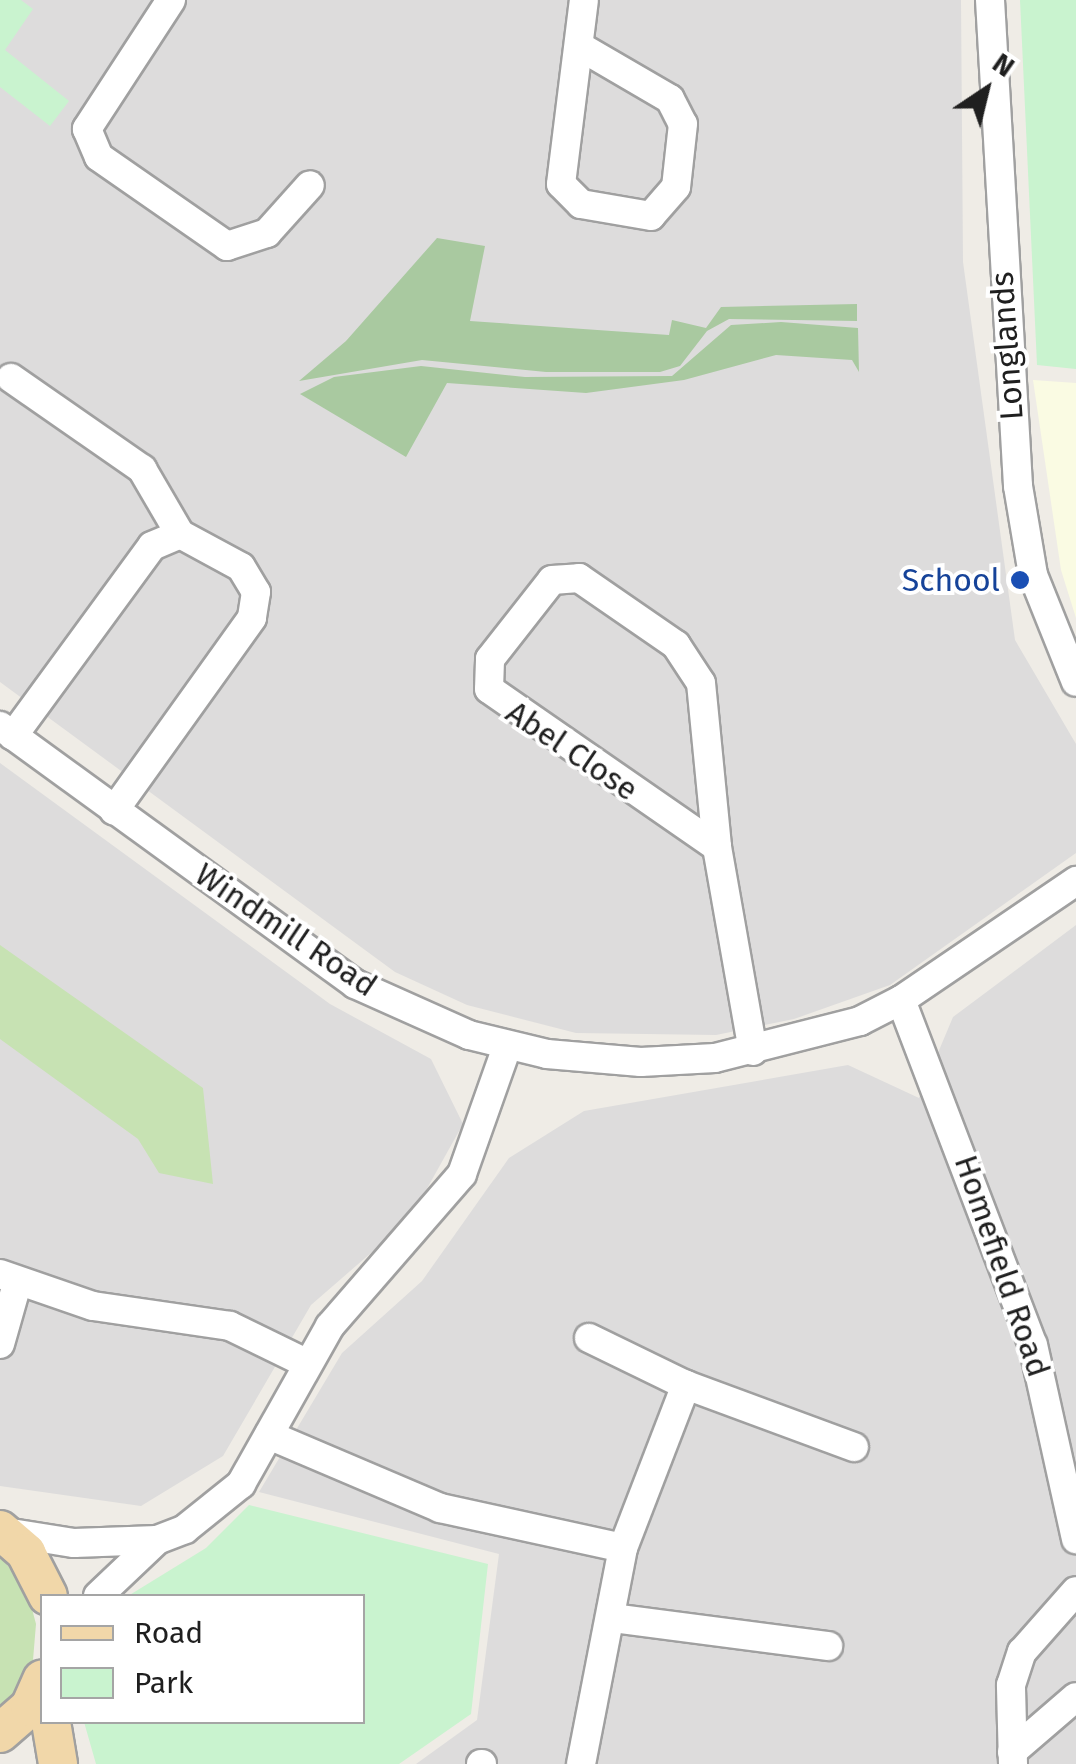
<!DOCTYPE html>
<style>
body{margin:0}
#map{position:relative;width:1076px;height:1764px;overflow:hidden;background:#efece6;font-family:"Fira Sans",sans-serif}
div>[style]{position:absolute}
.residential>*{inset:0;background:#dddcdc}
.education>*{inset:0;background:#fafbe3}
.grass>*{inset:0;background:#c7e2b3}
.forest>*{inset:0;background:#a9c9a0}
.park>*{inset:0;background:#c9f3cf}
.roads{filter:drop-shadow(2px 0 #a0a0a0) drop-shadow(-2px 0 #a0a0a0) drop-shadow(0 2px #a0a0a0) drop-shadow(0 -2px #a0a0a0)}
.minor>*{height:28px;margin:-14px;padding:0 14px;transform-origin:14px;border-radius:14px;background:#fff}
.major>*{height:38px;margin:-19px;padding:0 19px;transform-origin:19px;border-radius:19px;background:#f1d7a9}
.dots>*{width:28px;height:28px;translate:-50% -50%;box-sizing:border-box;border:5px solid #fff;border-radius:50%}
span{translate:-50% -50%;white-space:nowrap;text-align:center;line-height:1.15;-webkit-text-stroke:8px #fff;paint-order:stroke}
.street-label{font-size:32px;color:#1f1f1f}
.transit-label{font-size:32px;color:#164399}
.right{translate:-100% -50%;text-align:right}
.legend{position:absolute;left:40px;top:1594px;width:325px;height:130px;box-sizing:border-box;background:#fff;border:2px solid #a5a5a5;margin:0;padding:12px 18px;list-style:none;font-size:30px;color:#1f1f1f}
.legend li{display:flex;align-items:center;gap:20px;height:50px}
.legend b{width:50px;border:2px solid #a5a5a5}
.north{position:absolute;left:936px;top:40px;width:100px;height:100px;-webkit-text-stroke:8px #fff;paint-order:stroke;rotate:35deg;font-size:28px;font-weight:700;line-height:40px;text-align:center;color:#1f1f1f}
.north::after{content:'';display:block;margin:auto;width:35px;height:45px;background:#1f1f1f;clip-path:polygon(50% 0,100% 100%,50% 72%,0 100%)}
</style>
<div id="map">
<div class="residential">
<i style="clip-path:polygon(0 0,961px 0,963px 262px,1015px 640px,1076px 744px,1076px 853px,890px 985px,794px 1019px,716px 1035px,576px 1033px,467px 1005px,395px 972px,0 682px)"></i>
<i style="clip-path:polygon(0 763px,330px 1004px,431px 1059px,463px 1124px,410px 1219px,311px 1305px,223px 1456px,141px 1506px,0 1486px)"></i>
<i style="clip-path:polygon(1076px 925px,1076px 1764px,416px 1764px,477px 1720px,499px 1554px,259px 1492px,342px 1353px,422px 1281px,509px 1158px,584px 1111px,848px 1065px,919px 1098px,953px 1017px)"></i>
</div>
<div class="education">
<i style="clip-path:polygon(1033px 380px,1076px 383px,1076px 618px,1061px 570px)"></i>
</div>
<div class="grass">
<i style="clip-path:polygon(0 945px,203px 1088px,213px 1184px,159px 1173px,138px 1139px,0 1039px)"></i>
<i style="clip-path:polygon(0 1556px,27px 1590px,36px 1624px,33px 1660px,17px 1693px,0 1710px)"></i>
</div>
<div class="forest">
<i style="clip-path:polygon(437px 238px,485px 246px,470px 321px,669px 335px,672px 320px,706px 328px,721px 307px,857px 304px,857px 321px,729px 319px,707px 331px,680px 366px,660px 372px,546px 372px,422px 360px,299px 381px,346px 341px)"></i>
<i style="clip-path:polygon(781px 322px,858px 328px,859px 372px,852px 360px,776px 355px,684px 380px,586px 393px,447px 383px,406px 457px,300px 394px,334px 377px,421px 366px,525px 377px,672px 376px,731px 325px)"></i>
</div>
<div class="park">
<i style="clip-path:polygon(0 0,21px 0,33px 9px,5px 50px,69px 101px,50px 126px,0 87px)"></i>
<i style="clip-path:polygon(1020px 0,1076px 0,1076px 369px,1037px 365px)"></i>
<i style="clip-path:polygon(249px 1505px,488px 1564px,471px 1714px,399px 1764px,96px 1764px,84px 1722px,362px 1722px,362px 1596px,128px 1596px,206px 1548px)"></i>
</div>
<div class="roads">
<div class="minor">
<i style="left:171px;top:0;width:154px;rotate:123.1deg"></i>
<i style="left:87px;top:129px;width:30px;rotate:67deg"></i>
<i style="left:99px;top:157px;width:156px;rotate:34.8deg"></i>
<i style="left:227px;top:246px;width:42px;rotate:-18deg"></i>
<i style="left:267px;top:233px;width:64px;rotate:-48.1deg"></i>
<i style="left:990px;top:0;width:487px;rotate:86.7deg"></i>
<i style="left:1018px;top:486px;width:90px;rotate:80.4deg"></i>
<i style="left:1033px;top:575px;width:115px;rotate:68.1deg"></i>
<i style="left:579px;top:46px;width:105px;rotate:30.2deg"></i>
<i style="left:670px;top:99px;width:28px;rotate:63deg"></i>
<i style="left:683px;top:124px;width:63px;rotate:96.3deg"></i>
<i style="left:676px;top:187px;width:38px;rotate:131deg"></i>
<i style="left:651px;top:216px;width:71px;rotate:-170.3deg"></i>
<i style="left:581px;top:204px;width:28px;rotate:-135deg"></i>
<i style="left:561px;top:184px;width:185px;rotate:-82.9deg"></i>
<i style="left:11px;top:378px;width:160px;rotate:34.8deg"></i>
<i style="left:142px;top:469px;width:75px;rotate:59.7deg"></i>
<i style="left:0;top:726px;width:439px;rotate:36deg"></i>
<i style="left:355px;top:984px;width:125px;rotate:24.1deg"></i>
<i style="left:469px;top:1035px;width:80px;rotate:13.7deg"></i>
<i style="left:547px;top:1054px;width:94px;rotate:4.9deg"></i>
<i style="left:641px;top:1062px;width:74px;rotate:-3.1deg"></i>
<i style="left:715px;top:1058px;width:150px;rotate:-14.3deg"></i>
<i style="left:860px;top:1021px;width:46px;rotate:-27.1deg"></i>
<i style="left:901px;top:1000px;width:212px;rotate:-34.2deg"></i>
<i style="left:13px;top:736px;width:235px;rotate:-53.8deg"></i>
<i style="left:152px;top:546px;width:30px;rotate:-23deg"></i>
<i style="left:180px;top:534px;width:69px;rotate:28.4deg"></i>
<i style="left:241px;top:567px;width:29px;rotate:59deg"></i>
<i style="left:256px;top:592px;width:26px;rotate:99deg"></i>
<i style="left:252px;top:618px;width:237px;rotate:125.6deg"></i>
<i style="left:717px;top:847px;width:277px;rotate:-145.3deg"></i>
<i style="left:489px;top:689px;width:30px;rotate:-88deg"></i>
<i style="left:490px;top:659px;width:100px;rotate:-51.9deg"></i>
<i style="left:552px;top:580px;width:27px;rotate:-4deg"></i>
<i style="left:579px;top:578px;width:118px;rotate:34.6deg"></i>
<i style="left:676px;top:645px;width:45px;rotate:56.7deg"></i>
<i style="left:701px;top:683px;width:165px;rotate:84.4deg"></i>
<i style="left:717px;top:847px;width:207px;rotate:80deg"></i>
<i style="left:901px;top:1000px;width:369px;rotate:69.1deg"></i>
<i style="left:1033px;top:1345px;width:199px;rotate:77.5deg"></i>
<i style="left:0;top:1274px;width:98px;rotate:19deg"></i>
<i style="left:93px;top:1306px;width:138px;rotate:8.3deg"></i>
<i style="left:230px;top:1326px;width:85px;rotate:26deg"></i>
<i style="left:589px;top:1338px;width:108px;rotate:25.9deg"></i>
<i style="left:686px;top:1385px;width:179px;rotate:20.3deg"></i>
<i style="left:0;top:1344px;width:62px;rotate:-74.2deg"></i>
<i style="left:269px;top:1435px;width:186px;rotate:23.1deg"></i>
<i style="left:440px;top:1508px;width:187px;rotate:12.3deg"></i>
<i style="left:5px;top:1532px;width:70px;rotate:9.1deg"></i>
<i style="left:74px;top:1543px;width:83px;rotate:-2.1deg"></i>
<i style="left:98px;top:1596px;width:81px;rotate:-43.5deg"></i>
<i style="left:157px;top:1540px;width:30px;rotate:-21deg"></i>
<i style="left:185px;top:1529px;width:72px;rotate:-38.8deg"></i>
<i style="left:241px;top:1484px;width:181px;rotate:-60.6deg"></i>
<i style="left:330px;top:1326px;width:201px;rotate:-49deg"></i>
<i style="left:462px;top:1174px;width:135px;rotate:-70.5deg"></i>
<i style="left:612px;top:1618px;width:218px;rotate:7.4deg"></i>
<i style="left:1012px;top:1752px;width:84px;rotate:-40.7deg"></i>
<i style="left:481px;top:1764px;width:1px"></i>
<i style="left:581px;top:1764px;width:220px;rotate:-79deg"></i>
<i style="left:623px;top:1548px;width:175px;rotate:-68.9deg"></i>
<i style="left:1013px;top:1764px;width:79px;rotate:-91.5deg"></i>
<i style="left:1011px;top:1685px;width:35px;rotate:-72deg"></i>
<i style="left:1022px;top:1652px;width:81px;rotate:-48.5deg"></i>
</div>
<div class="major">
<i style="left:0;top:1530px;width:35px;rotate:41deg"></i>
<i style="left:26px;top:1553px;width:48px;rotate:62.9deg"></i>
<i style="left:51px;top:1722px;width:43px;rotate:80.5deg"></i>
<i style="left:0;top:1733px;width:40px;rotate:-41deg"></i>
<i style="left:30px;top:1707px;width:30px;rotate:-66deg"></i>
</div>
</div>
<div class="dots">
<i style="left:1020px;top:580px;background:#1a4fb4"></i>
</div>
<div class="street-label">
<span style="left:1007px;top:346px;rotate:-94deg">Longlands</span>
<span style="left:572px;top:751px;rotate:34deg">Abel Close</span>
<span style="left:286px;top:930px;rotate:34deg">Windmill Road</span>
<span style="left:1002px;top:1266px;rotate:71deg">Homefield Road</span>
</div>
<div class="transit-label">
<span class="right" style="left:1000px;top:580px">School</span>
</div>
<ul class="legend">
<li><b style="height:12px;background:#f1d7a9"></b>Road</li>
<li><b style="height:28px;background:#c9f3cf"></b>Park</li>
</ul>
<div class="north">N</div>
</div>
